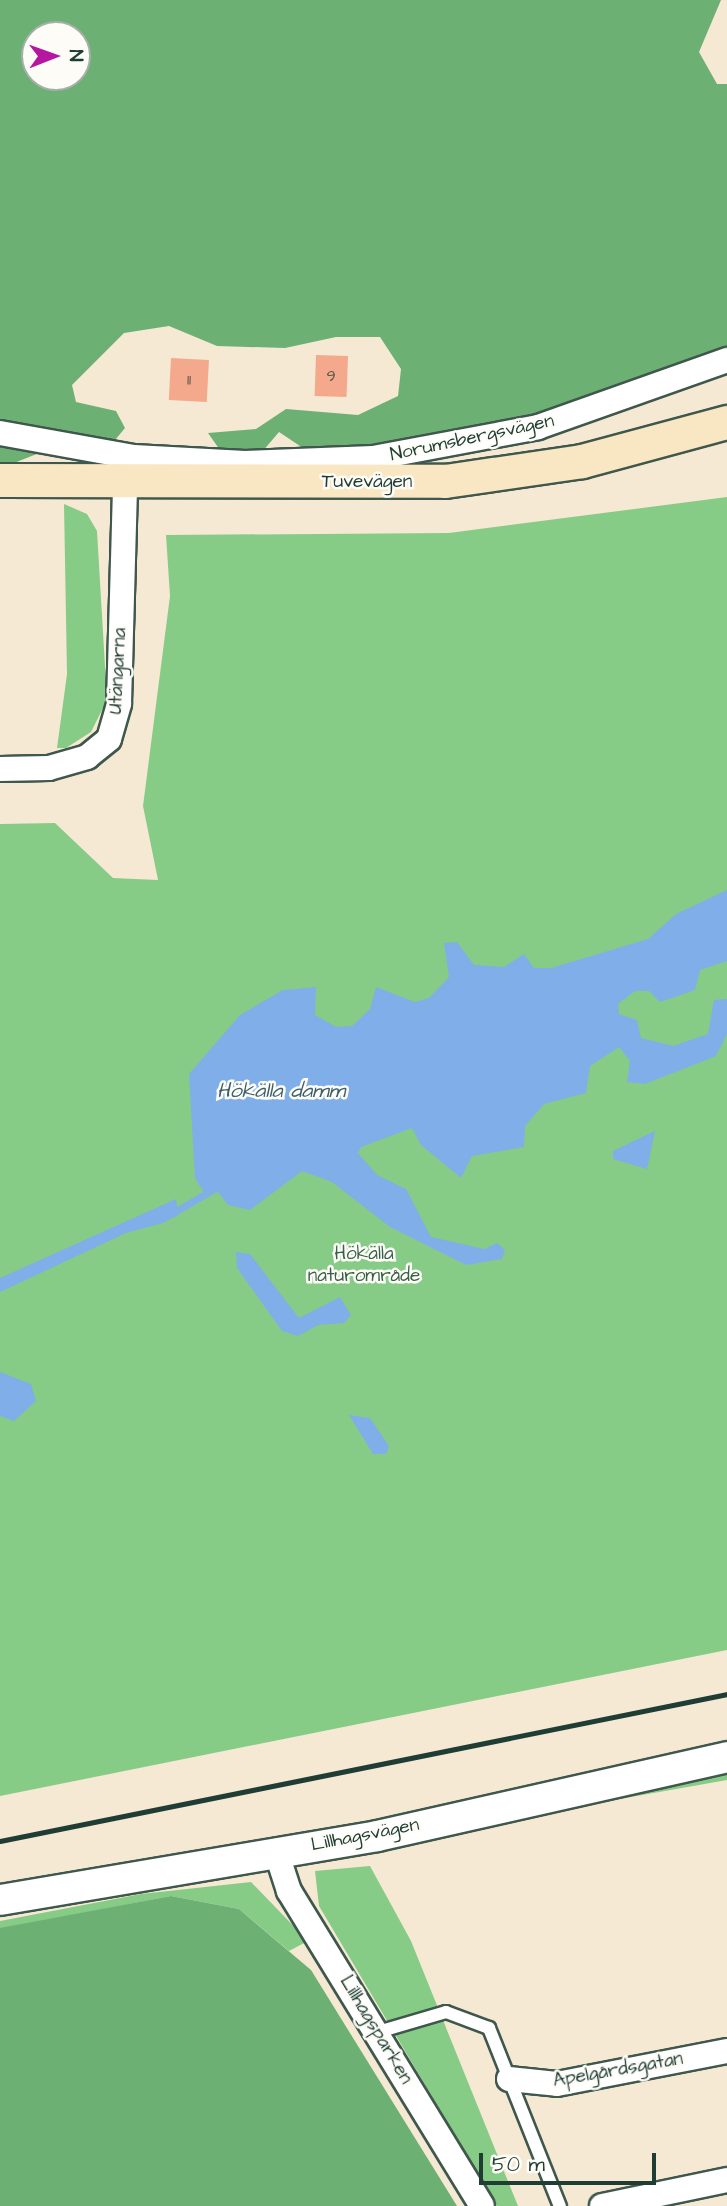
<!DOCTYPE html>
<meta charset="utf-8">
<style>
body{margin:0}
#map{position:relative;width:727px;height:2206px;overflow:hidden;background:#f5e9d4;font-family:"Architects Daughter",sans-serif}
div>[style]{position:absolute}
.green>*{inset:0;background:#86cc86}
.forest>*{inset:0;background:#6cb073}
.water>*{inset:0;background:#7faee9}
.stream>*{height:7px;margin:-3.5px;padding:0 3.5px;transform-origin:3.5px;border-radius:3.5px;background:#7faee9}
.building>*{inset:0;background:#f4a98c;transform-origin:0 0}
.roads{filter:drop-shadow(2px 0 #3f574c) drop-shadow(-2px 0 #3f574c) drop-shadow(0 2px #3f574c) drop-shadow(0 -2px #3f574c)}
.service>*{height:12px;margin:-6px;padding:0 6px;transform-origin:6px;border-radius:6px;background:#fff}
.minor>*{height:24px;margin:-12px;padding:0 12px;transform-origin:12px;border-radius:12px;background:#fff}
.tertiary>*{height:30px;margin:-15px;padding:0 15px;transform-origin:15px;border-radius:15px;background:#fff}
.secondary>*{height:33px;margin:-16.5px;padding:0 16.5px;transform-origin:16.5px;border-radius:16.5px;background:#f9e7c3}
.rail>*{height:5px;margin:-2.5px;padding:0 2.5px;transform-origin:2.5px;border-radius:2.5px;background:#1f3d34}
span{translate:-50% -50%;white-space:nowrap;text-align:center;line-height:1.15;-webkit-text-stroke:5px #fdfcf7;paint-order:stroke}
.number-label{font-size:16px;color:#54584a}
.number-label span{-webkit-text-stroke-width:0}
.street-label{font-size:19px;color:#1f3d34}
.park-label{font-size:19px;color:#396148}
.water-label{font-size:21px;color:#3c5f6a;font-style:italic}
.north{position:absolute;left:21px;top:21px;width:70px;height:70px;box-sizing:border-box;background:#fdfcf7;border:2px solid #a4b0a9;border-radius:50%;rotate:89deg;font-size:19px;font-weight:700;line-height:28px;text-align:center;color:#1f3d34}
.north::after{content:'';display:block;margin:auto;width:24px;height:32px;background:#b5179e;clip-path:polygon(50% 0,100% 100%,50% 72%,0 100%)}
.scale{position:absolute;left:479px;top:2153px;width:177px;height:32px;box-sizing:border-box;border:4px solid #1f3d34;border-top:0;padding-left:9px;font-size:21px;line-height:24px;white-space:nowrap;color:#1f3d34;-webkit-text-stroke:5px #fdfcf7;paint-order:stroke}
</style>
<div id="map">
<div class="green">
<i style="clip-path:polygon(727px 497px,727px 1650px,0 1796px,0 824px,55px 823px,113px 878px,158px 880px,143px 806px,170px 596px,166px 535px,449px 533px)"></i>
<i style="clip-path:polygon(64px 504px,87px 514px,97px 531px,107px 700px,91px 732px,66px 748px,57px 748px,67px 674px)"></i>
<i style="clip-path:polygon(727px 1770px,727px 1780px,546px 1812px)"></i>
<i style="clip-path:polygon(370px 1866px,411px 1941px,518px 2206px,497px 2206px,319px 1906px,315px 1871px)"></i>
<i style="clip-path:polygon(251px 1882px,308px 1941px,289px 1951px,239px 1909px,171px 1896px,0 1929px,0 1921px,141px 1894px)"></i>
</div>
<div class="forest">
<i style="clip-path:polygon(evenodd,0 0,721px 0,699px 52px,717px 84px,727px 84px,727px 346px,686px 367px,513px 423px,351px 447px,303px 448px,279px 432px,262px 452px,220px 450px,208px 433px,256px 429px,286px 409px,358px 415px,398px 396px,401px 369px,380px 337px,336px 337px,285px 348px,217px 346px,169px 326px,124px 333px,72px 385px,76px 402px,116px 411px,125px 428px,115px 440px,67px 442px,14px 463px,0 462px,0 0,35px 35px,77px 35px,77px 77px,35px 77px,35px 35px)"></i>
<i style="clip-path:polygon(171px 1896px,239px 1909px,311px 1970px,457px 2206px,0 2206px,0 1928px)"></i>
</div>
<div class="water">
<i style="clip-path:polygon(727px 890px,727px 961px,700px 970px,695px 990px,660px 1002px,649px 991px,635px 991px,618px 1004px,619px 1014px,637px 1020px,641px 1038px,673px 1046px,708px 1034px,714px 1000px,727px 999px,727px 1034px,716px 1056px,645px 1084px,627px 1082px,630px 1061px,619px 1047px,590px 1066px,586px 1093px,544px 1104px,525px 1126px,524px 1147px,472px 1156px,461px 1178px,421px 1145px,412px 1128px,361px 1147px,358px 1153px,377px 1175px,406px 1189px,431px 1237px,484px 1249px,497px 1243px,505px 1250px,502px 1259px,466px 1265px,390px 1227px,332px 1182px,302px 1171px,250px 1210px,228px 1205px,218px 1192px,205px 1194px,195px 1178px,189px 1074px,240px 1015px,283px 990px,316px 987px,315px 1015px,336px 1027px,352px 1026px,370px 1009px,376px 987px,415px 1002px,429px 998px,449px 977px,444px 943px,457px 942px,474px 965px,504px 967px,524px 954px,534px 968px,551px 968px,648px 939px,676px 914px)"></i>
<i style="clip-path:polygon(655px 1131px,647px 1169px,613px 1159px,613px 1151px)"></i>
<i style="clip-path:polygon(176px 1199px,178px 1215px,163px 1223px,126px 1233px,0 1292px,0 1278px)"></i>
<i style="clip-path:polygon(236px 1252px,250px 1254px,299px 1318px,340px 1297px,351px 1315px,344px 1323px,318px 1325px,298px 1336px,282px 1331px,237px 1268px)"></i>
<i style="clip-path:polygon(0 1372px,31px 1384px,36px 1401px,14px 1421px,0 1416px)"></i>
<i style="clip-path:polygon(349px 1415px,370px 1418px,389px 1446px,386px 1454px,373px 1454px)"></i>
</div>
<div class="stream">
<i style="left:171px;top:1214px;width:48px;rotate:-30.3deg"></i>
</div>
<div class="building">
<i style="left:316px;top:355px;width:32px;height:41px;rotate:2deg"></i>
<i style="left:171px;top:358px;width:38px;height:42px;rotate:3deg"></i>
</div>
<div class="roads">
<div class="service">
<i style="left:378px;top:2032px;width:71px;rotate:-16.4deg"></i>
<i style="left:446px;top:2012px;width:46px;rotate:20.4deg"></i>
<i style="left:489px;top:2028px;width:192px;rotate:68.3deg"></i>
</div>
<div class="minor">
<i style="left:0;top:433px;width:136px;rotate:10.2deg"></i>
<i style="left:134px;top:457px;width:111px;rotate:3.1deg"></i>
<i style="left:245px;top:463px;width:128px;rotate:-2.2deg"></i>
<i style="left:373px;top:458px;width:168px;rotate:-10.6deg"></i>
<i style="left:538px;top:427px;width:201px;rotate:-19.5deg"></i>
<i style="left:0;top:769px;width:49px;rotate:-1.2deg"></i>
<i style="left:49px;top:768px;width:40px;rotate:-16deg"></i>
<i style="left:87px;top:757px;width:28px;rotate:-39deg"></i>
<i style="left:109px;top:739px;width:37px;rotate:-74deg"></i>
<i style="left:119px;top:703px;width:220px;rotate:-88.4deg"></i>
<i style="left:276px;top:1851px;width:42px;rotate:72deg"></i>
<i style="left:289px;top:1891px;width:369px;rotate:58.5deg"></i>
<i style="left:509px;top:2079px;width:48px;rotate:5.9deg"></i>
<i style="left:557px;top:2084px;width:173px;rotate:-11deg"></i>
<i style="left:602px;top:2206px;width:128px;rotate:-11.7deg"></i>
</div>
<div class="tertiary">
<i style="left:0;top:1900px;width:382px;rotate:-9.6deg"></i>
<i style="left:377px;top:1836px;width:359px;rotate:-12.7deg"></i>
</div>
<div class="secondary">
<i style="left:0;top:480px;width:445px;rotate:0.1deg"></i>
<i style="left:445px;top:481px;width:138px;rotate:-8.3deg"></i>
<i style="left:582px;top:461px;width:150px;rotate:-15.1deg"></i>
</div>
</div>
<div class="rail">
<i style="left:0;top:1841px;width:742px;rotate:-11.43deg"></i>
</div>
<div class="number-label">
<span style="left:331px;top:376px">9</span>
<span style="left:189px;top:380px">11</span>
</div>
<div class="street-label">
<span style="left:472px;top:438px;rotate:-12deg">Norumsbergsvägen</span>
<span style="left:367px;top:482px">Tuvevägen</span>
<span style="left:118px;top:671px;rotate:-87deg">Utängarna</span>
<span style="left:365px;top:1835px;rotate:-11deg">Lillhagsvägen</span>
<span style="left:376px;top:2030px;rotate:59deg">Lillhagsparken</span>
<span style="left:618px;top:2070px;rotate:-10deg">Apelgårdsgatan</span>
</div>
<div class="park-label">
<span style="left:364px;top:1265px">Hökälla<br>naturområde</span>
</div>
<div class="water-label">
<span style="left:281px;top:1091px">Hökälla damm</span>
</div>
<div class="north">N</div>
<div class="scale">50 m</div>
</div>
